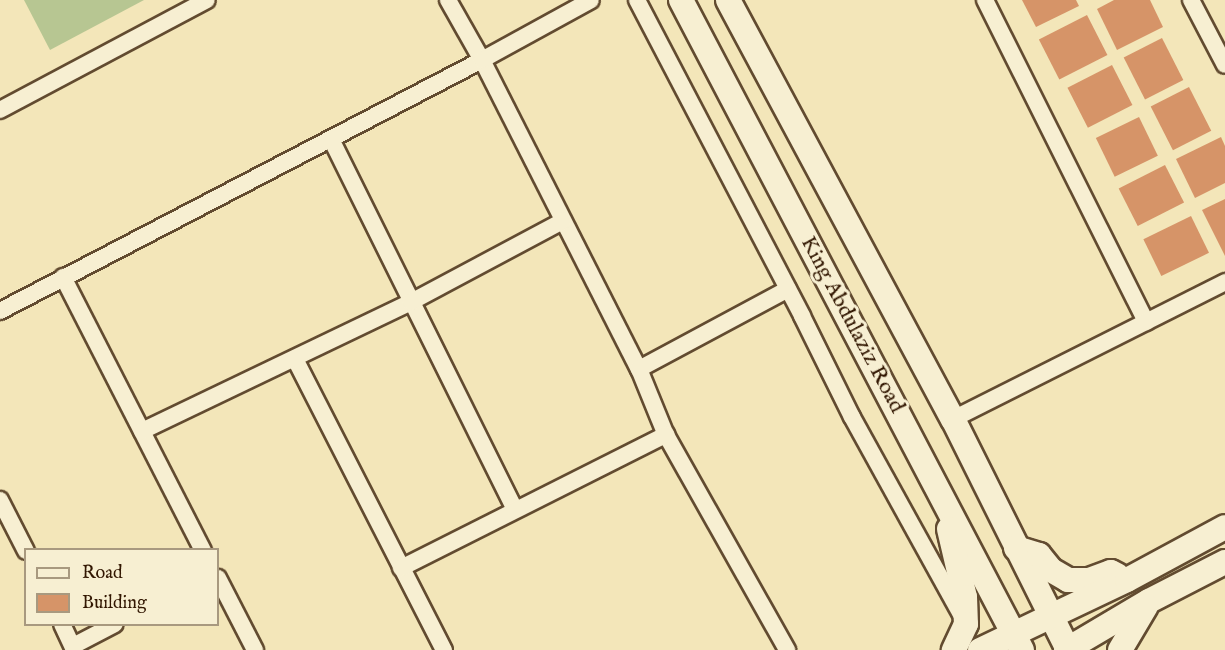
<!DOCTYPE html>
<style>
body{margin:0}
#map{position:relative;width:1225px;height:650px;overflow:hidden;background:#f3e6b9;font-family:"IM FELL English",serif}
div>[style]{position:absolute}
.green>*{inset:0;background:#b7c692}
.building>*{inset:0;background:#d69468;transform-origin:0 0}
.roads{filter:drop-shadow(2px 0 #624b30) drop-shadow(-2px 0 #624b30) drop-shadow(0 2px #624b30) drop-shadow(0 -2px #624b30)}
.minor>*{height:16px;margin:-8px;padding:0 8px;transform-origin:8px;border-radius:8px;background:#f7efd2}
.secondary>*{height:24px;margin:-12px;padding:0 12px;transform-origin:12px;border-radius:12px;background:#f7efd2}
span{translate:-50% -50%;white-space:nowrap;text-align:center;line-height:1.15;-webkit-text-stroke:6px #f7efd2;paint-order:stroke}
.street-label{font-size:22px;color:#321702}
.legend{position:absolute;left:24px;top:548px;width:195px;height:78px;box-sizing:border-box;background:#f7efd2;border:2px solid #a8997f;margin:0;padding:8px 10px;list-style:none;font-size:18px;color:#321702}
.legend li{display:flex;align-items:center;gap:12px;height:30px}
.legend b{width:30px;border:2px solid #a8997f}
</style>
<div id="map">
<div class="green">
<i style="clip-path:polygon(24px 0,144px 0,50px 50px)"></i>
</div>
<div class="building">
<i style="clip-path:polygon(1022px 0,1076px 0,1079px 6px,1036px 27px)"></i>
<i style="clip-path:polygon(1114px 0,1150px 0,1163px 27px,1117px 50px,1097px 9px)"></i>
<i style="left:1087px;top:15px;width:45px;height:54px;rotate:63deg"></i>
<i style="left:1162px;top:38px;width:47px;height:43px;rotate:63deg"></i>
<i style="left:1112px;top:65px;width:45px;height:50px;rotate:63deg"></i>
<i style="left:1189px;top:87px;width:49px;height:43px;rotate:63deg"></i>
<i style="left:1139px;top:117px;width:43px;height:48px;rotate:64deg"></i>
<i style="clip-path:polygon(1221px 137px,1225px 146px,1225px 183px,1195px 198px,1176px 159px)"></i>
<i style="left:1165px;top:165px;width:42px;height:52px;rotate:63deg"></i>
<i style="clip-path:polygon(1225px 199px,1225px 256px,1202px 210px)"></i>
<i style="left:1191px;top:216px;width:41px;height:53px;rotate:64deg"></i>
</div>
<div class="roads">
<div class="minor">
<i style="left:448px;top:0;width:69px;rotate:60.5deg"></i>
<i style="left:482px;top:60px;width:347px;rotate:63.1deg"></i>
<i style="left:639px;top:369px;width:71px;rotate:67.8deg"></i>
<i style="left:666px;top:435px;width:247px;rotate:60.6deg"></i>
<i style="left:637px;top:0;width:356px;rotate:62.4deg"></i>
<i style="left:802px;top:316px;width:113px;rotate:63.7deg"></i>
<i style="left:852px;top:417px;width:232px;rotate:61.1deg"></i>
<i style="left:985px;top:0;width:360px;rotate:63.4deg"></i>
<i style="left:1191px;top:0;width:73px;rotate:62.4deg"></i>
<i style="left:0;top:110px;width:234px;rotate:-28deg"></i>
<i style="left:331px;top:139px;width:413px;rotate:63.6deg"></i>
<i style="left:63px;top:277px;width:307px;rotate:62.9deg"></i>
<i style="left:0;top:311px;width:543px;rotate:-27.51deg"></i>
<i style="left:482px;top:60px;width:124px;rotate:-28.8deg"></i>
<i style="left:295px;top:359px;width:327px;rotate:62.9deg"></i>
<i style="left:639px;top:369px;width:169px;rotate:-28.2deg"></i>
<i style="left:953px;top:419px;width:305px;rotate:-26.7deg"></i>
<i style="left:142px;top:431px;width:298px;rotate:-25.6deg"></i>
<i style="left:411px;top:302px;width:172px;rotate:-28.1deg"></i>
<i style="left:0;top:500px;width:57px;rotate:63deg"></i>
<i style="left:401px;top:568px;width:297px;rotate:-26.7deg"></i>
<i style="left:218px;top:578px;width:81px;rotate:62.8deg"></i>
<i style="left:62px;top:624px;width:29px;rotate:65deg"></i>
<i style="left:73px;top:646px;width:47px;rotate:-27.6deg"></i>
</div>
<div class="secondary">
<i style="left:681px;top:0;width:734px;rotate:62.32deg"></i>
<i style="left:728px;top:0;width:476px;rotate:61.8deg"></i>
<i style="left:953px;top:419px;width:258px;rotate:63.5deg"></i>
<i style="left:949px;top:529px;width:70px;rotate:76.8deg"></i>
<i style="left:965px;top:597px;width:27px;rotate:88deg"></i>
<i style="left:966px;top:624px;width:29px;rotate:115deg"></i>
<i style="left:1016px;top:548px;width:24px;rotate:17deg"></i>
<i style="left:1039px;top:555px;width:19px;rotate:51deg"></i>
<i style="left:1051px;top:570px;width:20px;rotate:30deg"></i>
<i style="left:1068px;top:580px;width:21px"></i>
<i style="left:1089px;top:580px;width:23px;rotate:-20deg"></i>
<i style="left:1111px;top:572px;width:7px;rotate:27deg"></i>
<i style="left:980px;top:650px;width:163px;rotate:-25.5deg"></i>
<i style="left:1127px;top:580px;width:111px;rotate:-28.4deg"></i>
<i style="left:1066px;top:650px;width:96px;rotate:-30.6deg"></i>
<i style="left:1149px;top:601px;width:85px;rotate:-27.2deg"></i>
<i style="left:1120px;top:650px;width:51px;rotate:-59.4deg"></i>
</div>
</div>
<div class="street-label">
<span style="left:852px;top:325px;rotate:62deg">King Abdulaziz Road</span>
</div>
<ul class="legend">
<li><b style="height:8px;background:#f7efd2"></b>Road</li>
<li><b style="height:16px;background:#d69468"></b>Building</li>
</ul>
</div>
